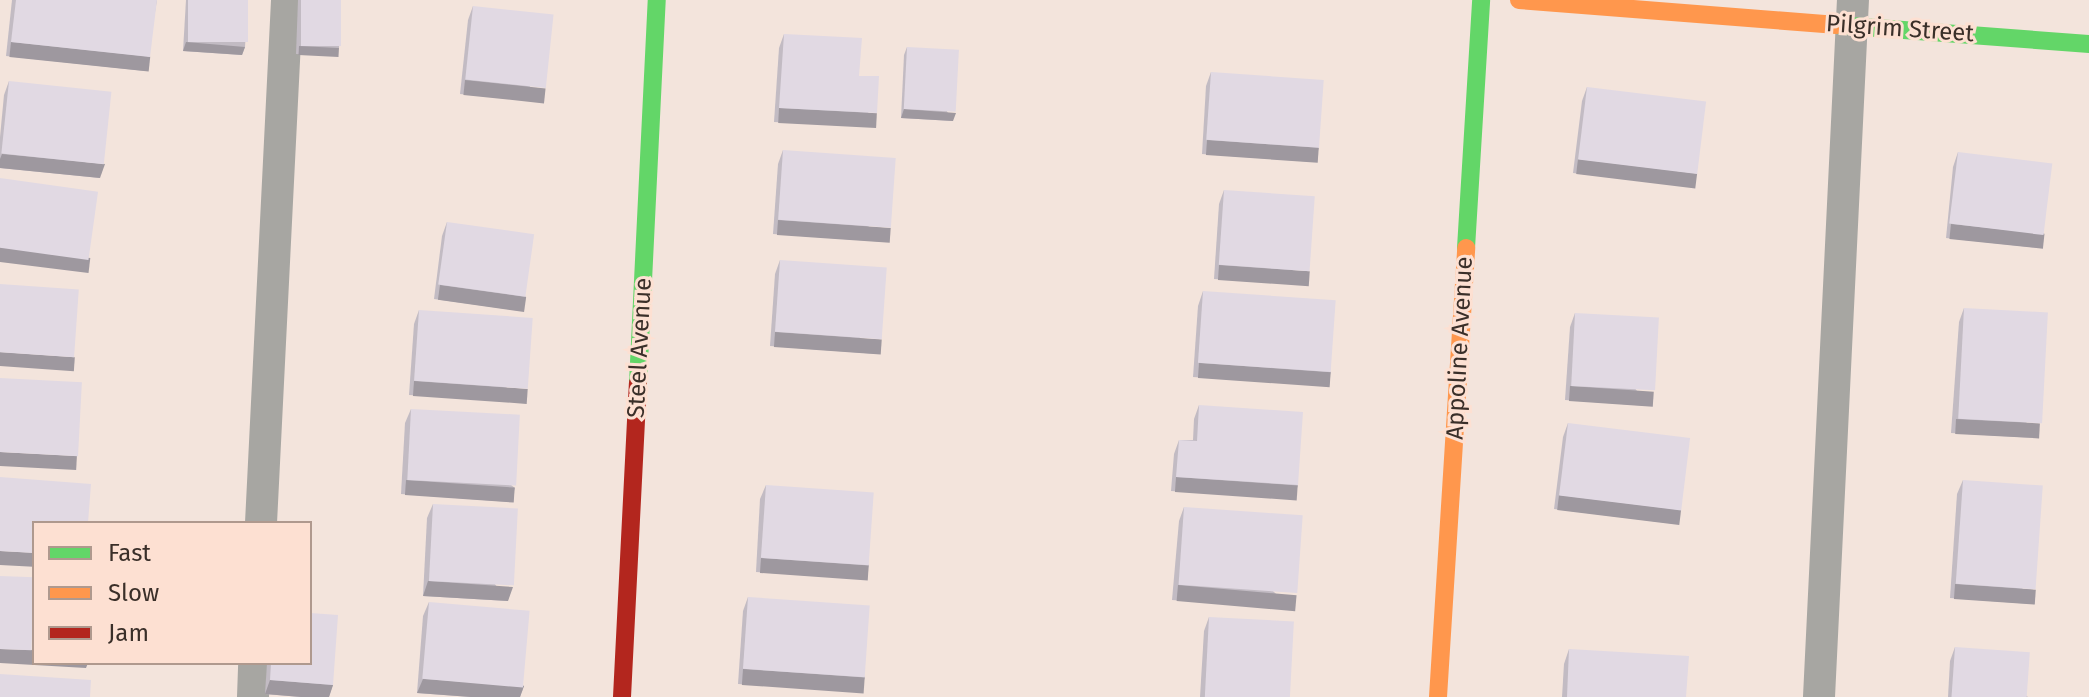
<!DOCTYPE html>
<style>
body{margin:0}
#map{position:relative;width:2089px;height:697px;overflow:hidden;background:#f3e4dc;font-family:"Fira Sans",sans-serif}
div>[style]{position:absolute}
.lane>*{height:32px;margin:-16px;padding:0 16px;transform-origin:16px;border-radius:16px;background:#a7a6a2}
.fast>*{height:18px;margin:-9px;padding:0 9px;transform-origin:9px;border-radius:9px;background:#63d668}
.slow>*{height:18px;margin:-9px;padding:0 9px;transform-origin:9px;border-radius:9px;background:#ff974d}
.jam>*{height:18px;margin:-9px;padding:0 9px;transform-origin:9px;border-radius:9px;background:#b3261e}
.wall>*{inset:0;background:#c2bbc3}
.shaded-wall>*{inset:0;background:#9e989f;transform-origin:0 0}
.building>*{inset:0;background:#e1d9e3;transform-origin:0 0}
span{translate:-50% -50%;white-space:nowrap;text-align:center;line-height:1.15;-webkit-text-stroke:6px #fde0d2;paint-order:stroke}
.street-label{font-size:24px;color:#3a2f29}
.legend{position:absolute;left:32px;top:521px;width:280px;height:144px;box-sizing:border-box;background:#fde0d2;border:2px solid #af998e;margin:0;padding:10px 14px;list-style:none;font-size:24px;color:#3a2f29}
.legend li{display:flex;align-items:center;gap:16px;height:40px}
.legend b{width:40px;border:2px solid #af998e}
</style>
<div id="map">
<div class="lane">
<i style="left:261px;top:523px;width:524px;rotate:-87.15deg"></i>
<i style="left:253px;top:697px;width:34px;rotate:-88deg"></i>
<i style="left:1819px;top:697px;width:698px;rotate:-87.21deg"></i>
</div>
<div class="fast">
<i style="left:1837px;top:25px;width:253px;rotate:4.3deg"></i>
<i style="left:1466px;top:248px;width:248px;rotate:-86.5deg"></i>
<i style="left:638px;top:383px;width:383px;rotate:-87.2deg"></i>
</div>
<div class="slow">
<i style="left:1519px;top:0;width:319px;rotate:4.5deg"></i>
<i style="left:1438px;top:697px;width:450px;rotate:-86.4deg"></i>
</div>
<div class="jam">
<i style="left:622px;top:697px;width:314px;rotate:-87.1deg"></i>
</div>
<div class="wall">
<i style="clip-path:polygon(12px 0,157px 0,145px 71px,6px 56px)"></i>
<i style="clip-path:polygon(186px 0,248px 0,245px 47px,242px 55px,183px 51px)"></i>
<i style="clip-path:polygon(298px 0,341px 0,339px 48px,336px 56px,296px 54px)"></i>
<i style="clip-path:polygon(473px 6px,541px 102px,460px 94px,468px 20px)"></i>
<i style="clip-path:polygon(784px 34px,859px 76px,872px 127px,774px 122px,779px 48px)"></i>
<i style="clip-path:polygon(907px 47px,953px 121px,901px 118px,904px 55px)"></i>
<i style="clip-path:polygon(1211px 72px,1319px 148px,1314px 162px,1202px 154px,1206px 86px)"></i>
<i style="clip-path:polygon(9px 81px,100px 178px,0 168px,0 137px,4px 95px)"></i>
<i style="clip-path:polygon(1587px 87px,1692px 187px,1573px 173px,1582px 101px)"></i>
<i style="clip-path:polygon(783px 150px,886px 242px,773px 234px,778px 164px)"></i>
<i style="clip-path:polygon(1958px 152px,2044px 234px,2039px 248px,1946px 238px,1953px 167px)"></i>
<i style="clip-path:polygon(1224px 190px,1305px 285px,1214px 279px,1219px 204px)"></i>
<i style="clip-path:polygon(447px 222px,526px 297px,521px 311px,434px 299px,442px 236px)"></i>
<i style="clip-path:polygon(780px 260px,877px 354px,770px 346px,775px 274px)"></i>
<i style="clip-path:polygon(1203px 291px,1331px 372px,1326px 386px,1193px 377px,1198px 306px)"></i>
<i style="clip-path:polygon(1964px 308px,2035px 438px,1951px 433px,1959px 322px)"></i>
<i style="clip-path:polygon(419px 310px,523px 402px,409px 395px,414px 324px)"></i>
<i style="clip-path:polygon(1575px 313px,1649px 406px,1565px 400px,1570px 327px)"></i>
<i style="clip-path:polygon(1199px 405px,1298px 485px,1293px 499px,1171px 491px,1174px 454px,1179px 440px,1193px 440px,1194px 419px)"></i>
<i style="clip-path:polygon(411px 409px,515px 488px,510px 502px,401px 494px,405px 423px)"></i>
<i style="clip-path:polygon(1568px 423px,1681px 510px,1676px 524px,1554px 509px,1563px 437px)"></i>
<i style="clip-path:polygon(1963px 480px,2031px 604px,1950px 598px,1957px 494px)"></i>
<i style="clip-path:polygon(766px 485px,869px 565px,864px 579px,756px 572px,760px 499px)"></i>
<i style="clip-path:polygon(433px 504px,508px 601px,423px 596px,427px 518px)"></i>
<i style="clip-path:polygon(1184px 507px,1292px 609px,1172px 600px,1179px 521px)"></i>
<i style="clip-path:polygon(748px 597px,865px 677px,860px 691px,738px 684px,743px 611px)"></i>
<i style="clip-path:polygon(429px 602px,524px 686px,520px 697px,471px 697px,417px 693px,423px 616px)"></i>
<i style="clip-path:polygon(1209px 617px,1289px 697px,1200px 697px,1204px 631px)"></i>
<i style="clip-path:polygon(1955px 647px,2028px 697px,1948px 697px,1950px 661px)"></i>
<i style="clip-path:polygon(1569px 649px,1686px 697px,1562px 697px,1564px 664px)"></i>
<i style="clip-path:polygon(267px 663px,310px 663px,333px 685px,329px 697px,301px 697px,265px 694px)"></i>
</div>
<div class="shaded-wall">
<i style="left:11px;top:42px;width:140px;height:15px;rotate:6deg"></i>
<i style="clip-path:polygon(186px 42px,245px 47px,242px 55px,183px 51px)"></i>
<i style="left:299px;top:46px;width:40px;height:9px;rotate:3deg"></i>
<i style="left:465px;top:80px;width:81px;height:15px;rotate:6deg"></i>
<i style="left:779px;top:108px;width:98px;height:15px;rotate:3deg"></i>
<i style="clip-path:polygon(904px 109px,956px 113px,953px 121px,901px 118px)"></i>
<i style="left:1207px;top:140px;width:112px;height:15px;rotate:4deg"></i>
<i style="clip-path:polygon(2px 154px,105px 164px,100px 178px,0 168px,0 159px)"></i>
<i style="left:1578px;top:159px;width:120px;height:15px;rotate:7deg"></i>
<i style="left:778px;top:220px;width:113px;height:15px;rotate:4deg"></i>
<i style="left:1951px;top:224px;width:94px;height:15px;rotate:6deg"></i>
<i style="left:0;top:247px;width:91px;height:15px;rotate:7deg"></i>
<i style="left:1219px;top:265px;width:91px;height:15px;rotate:4deg"></i>
<i style="left:440px;top:285px;width:87px;height:15px;rotate:8deg"></i>
<i style="left:775px;top:332px;width:107px;height:15px;rotate:4deg"></i>
<i style="left:0;top:352px;width:75px;height:14px;rotate:4deg"></i>
<i style="left:1199px;top:363px;width:132px;height:15px;rotate:4deg"></i>
<i style="left:414px;top:381px;width:114px;height:15px;rotate:4deg"></i>
<i style="left:1570px;top:386px;width:84px;height:15px;rotate:4deg"></i>
<i style="left:1956px;top:419px;width:84px;height:15px;rotate:3deg"></i>
<i style="left:0;top:452px;width:77px;height:14px;rotate:3deg"></i>
<i style="left:1176px;top:477px;width:122px;height:15px;rotate:4deg"></i>
<i style="left:406px;top:480px;width:109px;height:15px;rotate:4deg"></i>
<i style="left:1559px;top:495px;width:123px;height:15px;rotate:7deg"></i>
<i style="left:0;top:551px;width:34px;height:14px;rotate:3deg"></i>
<i style="left:761px;top:558px;width:108px;height:15px;rotate:4deg"></i>
<i style="clip-path:polygon(428px 581px,513px 587px,508px 601px,423px 596px)"></i>
<i style="left:1955px;top:584px;width:81px;height:15px;rotate:4deg"></i>
<i style="left:1178px;top:585px;width:119px;height:16px;rotate:5deg"></i>
<i style="clip-path:polygon(0 649px,34px 650px,34px 663px,88px 663px,86px 668px,0 663px)"></i>
<i style="left:743px;top:669px;width:122px;height:16px;rotate:4deg"></i>
<i style="clip-path:polygon(423px 679px,524px 686px,520px 697px,471px 697px,417px 693px)"></i>
<i style="clip-path:polygon(270px 680px,333px 685px,329px 697px,301px 697px,265px 694px)"></i>
</div>
<div class="building">
<i style="clip-path:polygon(16px 0,157px 0,150px 57px,11px 42px)"></i>
<i style="left:188px;top:0;width:60px;height:42px"></i>
<i style="left:301px;top:0;width:40px;height:46px"></i>
<i style="left:473px;top:6px;width:81px;height:74px;rotate:6deg"></i>
<i style="clip-path:polygon(784px 34px,862px 38px,859px 76px,879px 76px,877px 113px,779px 108px)"></i>
<i style="left:907px;top:47px;width:52px;height:62px;rotate:3deg"></i>
<i style="left:1211px;top:72px;width:113px;height:68px;rotate:4deg"></i>
<i style="left:9px;top:81px;width:103px;height:73px;rotate:6deg"></i>
<i style="left:1587px;top:87px;width:120px;height:73px;rotate:7deg"></i>
<i style="left:783px;top:150px;width:113px;height:70px;rotate:4deg"></i>
<i style="left:1958px;top:152px;width:95px;height:72px;rotate:7deg"></i>
<i style="left:0;top:178px;width:99px;height:69px;rotate:8deg"></i>
<i style="left:1224px;top:190px;width:91px;height:75px;rotate:4deg"></i>
<i style="left:447px;top:222px;width:88px;height:63px;rotate:8deg"></i>
<i style="left:780px;top:260px;width:107px;height:72px;rotate:4deg"></i>
<i style="left:0;top:284px;width:79px;height:68px;rotate:4deg"></i>
<i style="left:1203px;top:291px;width:133px;height:72px;rotate:4deg"></i>
<i style="left:1964px;top:308px;width:84px;height:111px;rotate:3deg"></i>
<i style="left:419px;top:310px;width:114px;height:71px;rotate:4deg"></i>
<i style="left:1575px;top:313px;width:84px;height:73px;rotate:3deg"></i>
<i style="left:0;top:378px;width:82px;height:74px;rotate:3deg"></i>
<i style="clip-path:polygon(1199px 405px,1303px 412px,1298px 485px,1176px 477px,1179px 440px,1197px 441px)"></i>
<i style="left:411px;top:409px;width:109px;height:71px;rotate:3deg"></i>
<i style="left:1568px;top:423px;width:123px;height:73px;rotate:7deg"></i>
<i style="clip-path:polygon(0 477px,91px 484px,88px 523px,34px 523px,34px 553px,0 551px)"></i>
<i style="left:1963px;top:480px;width:80px;height:104px;rotate:4deg"></i>
<i style="left:766px;top:485px;width:108px;height:73px;rotate:4deg"></i>
<i style="left:433px;top:504px;width:85px;height:77px;rotate:3deg"></i>
<i style="left:1184px;top:507px;width:119px;height:78px;rotate:4deg"></i>
<i style="left:0;top:576px;width:34px;height:73px;rotate:2deg"></i>
<i style="left:748px;top:597px;width:122px;height:72px;rotate:4deg"></i>
<i style="left:429px;top:602px;width:101px;height:77px;rotate:5deg"></i>
<i style="clip-path:polygon(310px 613px,338px 615px,333px 685px,270px 680px,271px 663px,310px 663px)"></i>
<i style="left:1209px;top:617px;width:85px;height:80px;rotate:3deg"></i>
<i style="left:1955px;top:647px;width:75px;height:50px;rotate:4deg"></i>
<i style="clip-path:polygon(1569px 649px,1689px 656px,1686px 697px,1567px 697px)"></i>
<i style="clip-path:polygon(0 674px,91px 680px,90px 697px,0 697px)"></i>
</div>
<div class="street-label">
<span style="left:1900px;top:29px;rotate:4deg">Pilgrim Street</span>
<span style="left:640px;top:348px;rotate:-87deg">Steel Avenue</span>
<span style="left:1460px;top:348px;rotate:-87deg">Appoline Avenue</span>
</div>
<ul class="legend">
<li><b style="height:10px;background:#63d668"></b>Fast</li>
<li><b style="height:10px;background:#ff974d"></b>Slow</li>
<li><b style="height:10px;background:#b3261e"></b>Jam</li>
</ul>
</div>
